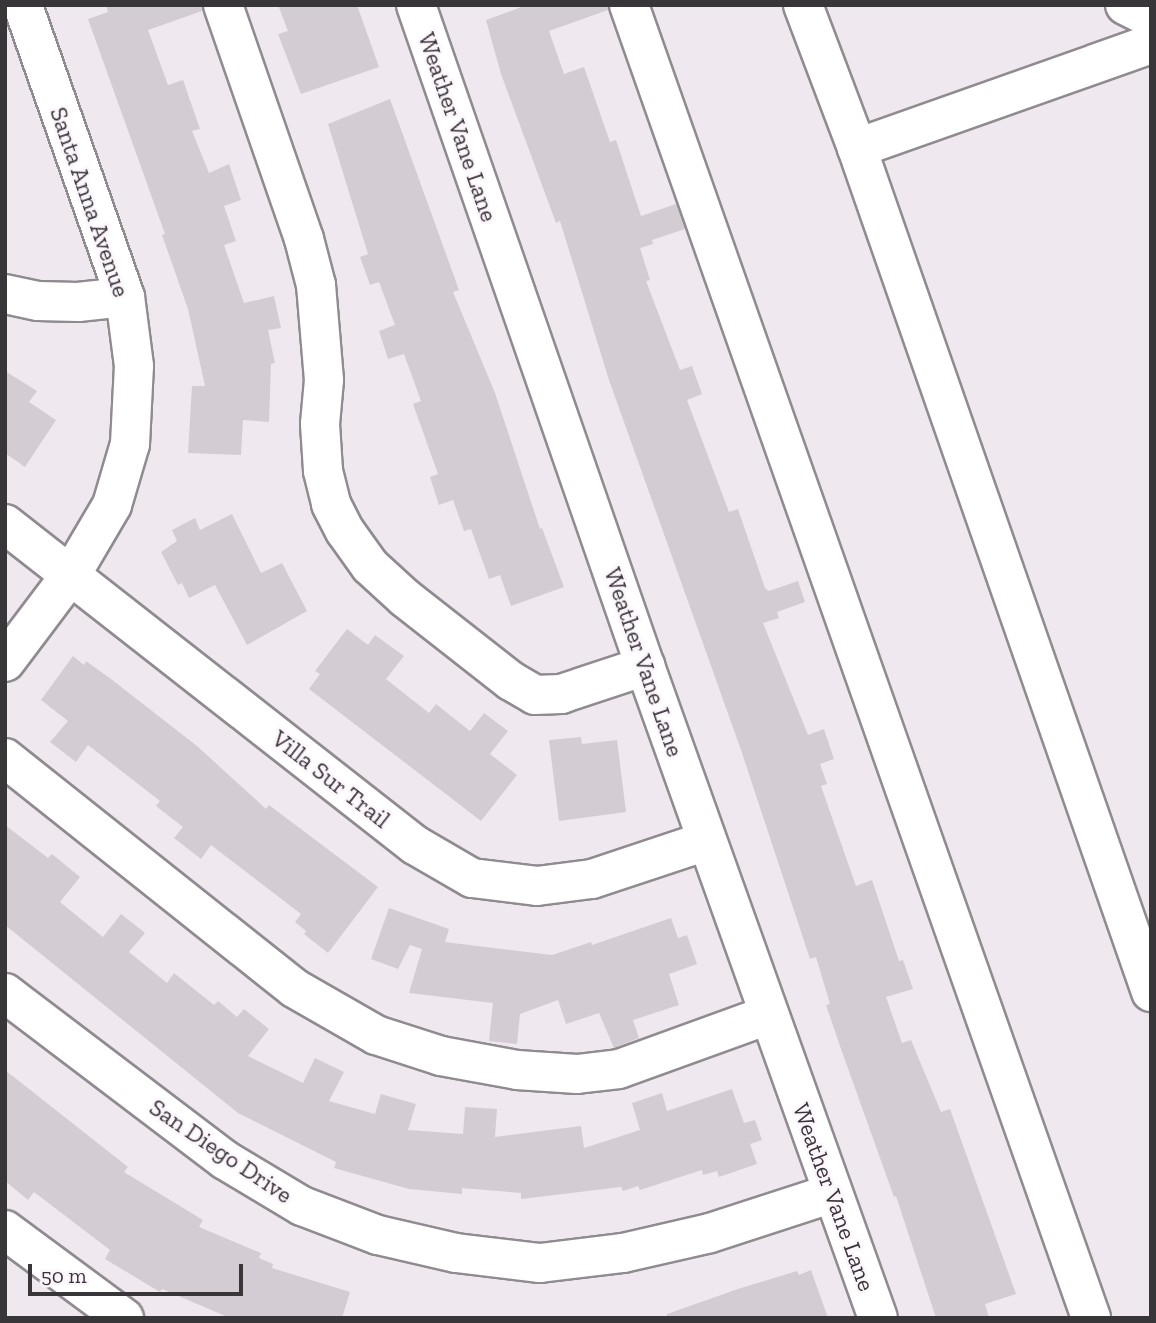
<!DOCTYPE html>
<style>
body{margin:0}
#map{position:relative;width:1156px;height:1323px;overflow:hidden;background:#efe9ef;font-family:"Zilla Slab",serif}
div>[style]{position:absolute}
.building>*{inset:0;background:#d3cdd3}
.roads{filter:drop-shadow(2px 0 #908b90) drop-shadow(-2px 0 #908b90) drop-shadow(0 2px #908b90) drop-shadow(0 -2px #908b90)}
.minor>*{height:38px;margin:-19px;padding:0 19px;transform-origin:19px;border-radius:19px;background:#fff}
span{translate:-50% -50%;white-space:nowrap;text-align:center;line-height:1.15;-webkit-text-stroke:5px #fcf6fc;paint-order:stroke}
.street-label{font-size:24px;color:#383638}
.frame{position:absolute;inset:0;border:7px solid #383638;pointer-events:none}
.scale{position:absolute;left:28px;top:1264px;width:215px;height:32px;box-sizing:border-box;border:4px solid #383638;border-top:0;padding-left:9px;font-size:21px;line-height:24px;white-space:nowrap;color:#383638;-webkit-text-stroke:5px #fcf6fc;paint-order:stroke}
</style>
<div id="map">
<div class="building">
<i style="clip-path:polygon(106px 5px,202px 5px,202px 11px,148px 30px,168px 85px,183px 80px,200px 129px,192px 131px,209px 173px,229px 164px,241px 200px,224px 206px,236px 241px,224px 245px,244px 303px,274px 296px,281px 328px,268px 330px,275px 363px,271px 364px,269px 422px,243px 420px,241px 455px,188px 453px,192px 386px,205px 386px,188px 309px,162px 235px,165px 234px,88px 19px,108px 12px)"></i>
<i style="clip-path:polygon(278px 5px,357px 5px,379px 67px,301px 94px,278px 34px,288px 31px)"></i>
<i style="clip-path:polygon(527px 5px,608px 5px,608px 10px,549px 31px,564px 74px,584px 67px,610px 142px,616px 140px,641px 216px,676px 204px,685px 229px,652px 240px,653px 244px,640px 248px,650px 280px,646px 281px,680px 370px,692px 366px,702px 394px,687px 400px,729px 512px,738px 509px,765px 588px,769px 591px,798px 581px,805px 602px,777px 612px,779px 618px,763px 623px,808px 735px,824px 729px,834px 759px,820px 764px,827px 784px,821px 786px,856px 886px,872px 880px,899px 961px,903px 960px,913px 989px,886px 997px,902px 1043px,911px 1040px,941px 1112px,950px 1109px,1016px 1294px,985px 1304px,989px 1318px,936px 1318px,896px 1196px,894px 1197px,841px 1049px,826px 1005px,830px 1004px,816px 957px,810px 959px,741px 750px,609px 380px,560px 221px,556px 223px,501px 74px,486px 20px)"></i>
<i style="clip-path:polygon(390px 99px,459px 290px,453px 292px,495px 393px,540px 529px,542px 528px,564px 587px,511px 606px,500px 575px,489px 579px,471px 529px,464px 531px,453px 500px,439px 505px,430px 477px,438px 474px,413px 404px,421px 401px,404px 354px,388px 359px,379px 331px,395px 325px,379px 282px,370px 285px,360px 257px,368px 254px,328px 124px)"></i>
<i style="clip-path:polygon(5px 371px,37px 391px,29px 402px,56px 420px,25px 467px,5px 453px)"></i>
<i style="clip-path:polygon(232px 514px,261px 573px,282px 563px,307px 611px,247px 645px,215px 585px,189px 598px,182px 583px,178px 585px,161px 552px,177px 541px,172px 530px,195px 518px,200px 530px)"></i>
<i style="clip-path:polygon(347px 629px,368px 645px,375px 635px,404px 656px,386px 679px,429px 713px,436px 704px,470px 731px,484px 713px,508px 731px,490px 754px,517px 775px,481px 821px,309px 689px,320px 674px,315px 671px)"></i>
<i style="clip-path:polygon(73px 656px,84px 665px,86px 661px,111px 679px,197px 746px,266px 809px,269px 805px,378px 887px,328px 953px,304px 934px,306px 931px,295px 922px,301px 914px,211px 845px,201px 859px,174px 838px,183px 827px,156px 806px,160px 801px,88px 745px,76px 762px,50px 742px,68px 721px,41px 700px)"></i>
<i style="clip-path:polygon(581px 737px,582px 744px,617px 740px,626px 812px,559px 821px,549px 740px)"></i>
<i style="clip-path:polygon(5px 825px,48px 858px,52px 854px,80px 877px,60px 902px,103px 937px,121px 914px,145px 933px,129px 952px,167px 983px,174px 973px,214px 1005px,218px 1001px,237px 1017px,244px 1009px,269px 1029px,248px 1056px,303px 1083px,315px 1058px,344px 1072px,329px 1101px,375px 1114px,381px 1094px,416px 1104px,408px 1130px,463px 1134px,465px 1107px,497px 1109px,495px 1137px,581px 1126px,584px 1148px,640px 1130px,632px 1103px,662px 1093px,667px 1111px,732px 1089px,744px 1123px,755px 1120px,762px 1140px,750px 1144px,757px 1164px,719px 1177px,717px 1171px,703px 1175px,702px 1170px,640px 1190px,638px 1186px,623px 1191px,621px 1187px,521px 1199px,521px 1193px,462px 1188px,462px 1194px,409px 1189px,334px 1168px,336px 1162px,238px 1113px,5px 925px)"></i>
<i style="clip-path:polygon(389px 908px,449px 929px,445px 942px,552px 955px,591px 942px,592px 945px,671px 918px,678px 938px,687px 935px,697px 964px,669px 974px,679px 1005px,633px 1020px,639px 1038px,614px 1048px,599px 1013px,566px 1024px,558px 1000px,520px 1014px,517px 1044px,489px 1041px,493px 1003px,409px 993px,422px 949px,410px 945px,398px 969px,371px 959px)"></i>
<i style="clip-path:polygon(5px 1070px,128px 1167px,124px 1172px,203px 1220px,199px 1227px,261px 1253px,259px 1258px,273px 1264px,272px 1268px,350px 1292px,342px 1318px,230px 1318px,162px 1289px,160px 1292px,105px 1259px,110px 1250px,34px 1192px,28px 1200px,5px 1181px)"></i>
<i style="clip-path:polygon(811px 1270px,828px 1318px,667px 1318px,667px 1314px,738px 1289px,797px 1271px,799px 1275px)"></i>
</div>
<div class="roads">
<div class="minor">
<i style="left:223px;top:5px;width:248px;rotate:70.9deg"></i>
<i style="left:304px;top:239px;width:48px;rotate:75.4deg"></i>
<i style="left:316px;top:285px;width:95px;rotate:85.2deg"></i>
<i style="left:324px;top:380px;width:44px;rotate:95.2deg"></i>
<i style="left:320px;top:424px;width:47px;rotate:86.3deg"></i>
<i style="left:323px;top:471px;width:34px;rotate:76deg"></i>
<i style="left:331px;top:504px;width:30px;rotate:63deg"></i>
<i style="left:345px;top:531px;width:43px;rotate:54.5deg"></i>
<i style="left:370px;top:566px;width:47px;rotate:42.4deg"></i>
<i style="left:405px;top:598px;width:135px;rotate:38.1deg"></i>
<i style="left:511px;top:681px;width:28px;rotate:30deg"></i>
<i style="left:535px;top:695px;width:26px;rotate:-2deg"></i>
<i style="left:561px;top:694px;width:89px;rotate:-18.4deg"></i>
<i style="left:416px;top:5px;width:700px;rotate:70.89deg"></i>
<i style="left:645px;top:666px;width:692px;rotate:70.34deg"></i>
<i style="left:629px;top:5px;width:1392px;rotate:70.61deg"></i>
<i style="left:803px;top:5px;width:153px;rotate:69.3deg"></i>
<i style="left:1125px;top:5px;width:29px;rotate:27deg"></i>
<i style="left:1151px;top:44px;width:312px;rotate:160.5deg"></i>
<i style="left:857px;top:148px;width:894px;rotate:70.79deg"></i>
<i style="left:5px;top:294px;width:34px;rotate:12deg"></i>
<i style="left:38px;top:301px;width:40px;rotate:1.4deg"></i>
<i style="left:78px;top:302px;width:47px;rotate:-6.1deg"></i>
<i style="left:5px;top:524px;width:521px;rotate:38.06deg"></i>
<i style="left:415px;top:845px;width:66px;rotate:30.1deg"></i>
<i style="left:472px;top:878px;width:65px;rotate:7deg"></i>
<i style="left:537px;top:886px;width:55px;rotate:-7.3deg"></i>
<i style="left:592px;top:879px;width:120px;rotate:-18.4deg"></i>
<i style="left:5px;top:662px;width:111px;rotate:-53deg"></i>
<i style="left:72px;top:573px;width:79px;rotate:-59.5deg"></i>
<i style="left:112px;top:505px;width:64px;rotate:-73.6deg"></i>
<i style="left:130px;top:444px;width:78px;rotate:-87.1deg"></i>
<i style="left:134px;top:366px;width:70px;rotate:-97.4deg"></i>
<i style="left:125px;top:297px;width:309px;rotate:-109.3deg"></i>
<i style="left:5px;top:758px;width:369px;rotate:38.5deg"></i>
<i style="left:294px;top:988px;width:95px;rotate:29.8deg"></i>
<i style="left:376px;top:1035px;width:68px;rotate:17.9deg"></i>
<i style="left:441px;top:1056px;width:77px;rotate:10.4deg"></i>
<i style="left:517px;top:1070px;width:60px;rotate:3.8deg"></i>
<i style="left:577px;top:1074px;width:42px;rotate:-6.8deg"></i>
<i style="left:619px;top:1069px;width:158px;rotate:-19.9deg"></i>
<i style="left:5px;top:993px;width:276px;rotate:37.2deg"></i>
<i style="left:225px;top:1160px;width:90px;rotate:30.9deg"></i>
<i style="left:302px;top:1206px;width:81px;rotate:20.9deg"></i>
<i style="left:378px;top:1235px;width:80px;rotate:13deg"></i>
<i style="left:456px;top:1253px;width:85px;rotate:6.8deg"></i>
<i style="left:540px;top:1263px;width:84px;rotate:-6.9deg"></i>
<i style="left:623px;top:1253px;width:89px;rotate:-12.9deg"></i>
<i style="left:710px;top:1233px;width:129px;rotate:-18deg"></i>
<i style="left:5px;top:1230px;width:148px;rotate:36.5deg"></i>
</div>
</div>
<div class="street-label">
<span style="left:458px;top:127px;rotate:71deg">Weather Vane Lane</span>
<span style="left:90px;top:202px;rotate:71deg">Santa Anna Avenue</span>
<span style="left:644px;top:662px;rotate:71deg">Weather Vane Lane</span>
<span style="left:331px;top:779px;rotate:38deg">Villa Sur Trail</span>
<span style="left:221px;top:1151px;rotate:34deg">San Diego Drive</span>
<span style="left:834px;top:1197px;rotate:70deg">Weather Vane Lane</span>
</div>
<div class="frame"></div>
<div class="scale">50 m</div>
</div>
